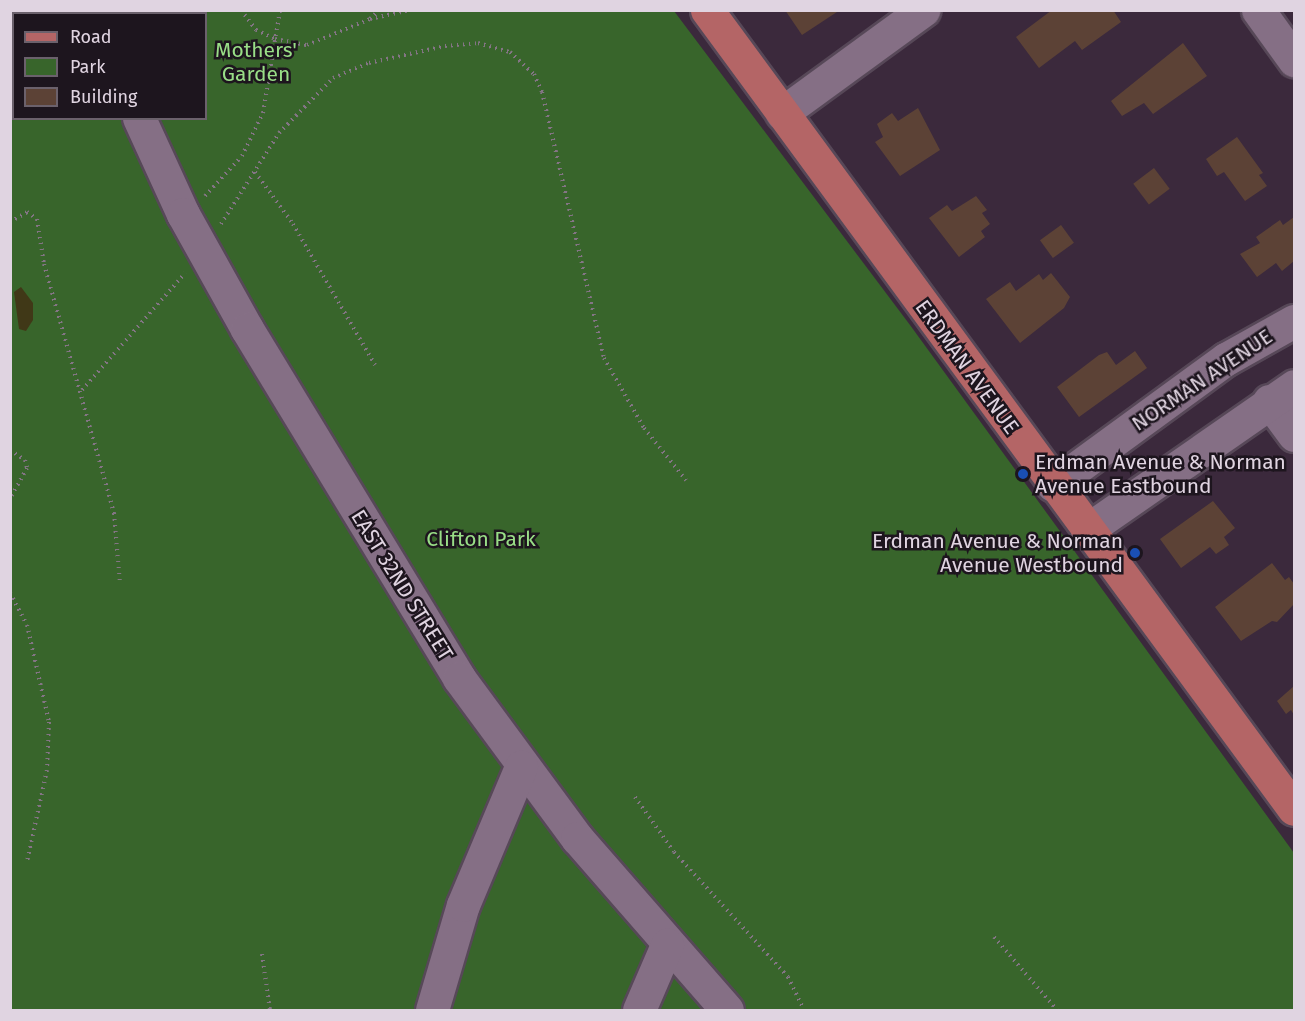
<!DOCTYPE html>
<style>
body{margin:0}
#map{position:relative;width:1305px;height:1021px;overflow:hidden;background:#3b293c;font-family:"Fira Sans",sans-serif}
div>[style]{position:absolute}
.green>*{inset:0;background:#38652b}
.sand>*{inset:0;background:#403817}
.building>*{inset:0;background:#5c4236;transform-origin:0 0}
.path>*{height:4px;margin-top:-2px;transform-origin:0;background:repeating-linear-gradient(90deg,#847585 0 1.5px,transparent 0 6px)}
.roads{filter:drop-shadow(2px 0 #574858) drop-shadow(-2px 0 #574858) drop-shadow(0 2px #574858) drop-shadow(0 -2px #574858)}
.minor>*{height:33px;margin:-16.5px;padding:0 16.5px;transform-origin:16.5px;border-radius:16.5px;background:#856f85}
.major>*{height:33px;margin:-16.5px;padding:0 16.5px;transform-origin:16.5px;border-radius:16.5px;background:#b46566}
.dots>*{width:16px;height:16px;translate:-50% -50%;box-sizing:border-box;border:3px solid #1d151e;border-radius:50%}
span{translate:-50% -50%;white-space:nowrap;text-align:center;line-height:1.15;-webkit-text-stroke:5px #1d151e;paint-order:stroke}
.park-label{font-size:21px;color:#99de87}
.street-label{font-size:21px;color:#e0d4e1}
.poi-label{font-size:21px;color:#e0d4e1}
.left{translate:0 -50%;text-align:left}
.right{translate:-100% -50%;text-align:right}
.frame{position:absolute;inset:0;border:12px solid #e0d4e1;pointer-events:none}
.legend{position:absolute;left:12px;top:12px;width:195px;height:108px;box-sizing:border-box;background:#1d151e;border:2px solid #6b616c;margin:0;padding:8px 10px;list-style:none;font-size:18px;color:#e0d4e1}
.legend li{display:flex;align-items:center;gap:12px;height:30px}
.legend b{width:30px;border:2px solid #6b616c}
</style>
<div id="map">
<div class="green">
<i style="clip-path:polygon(evenodd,10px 11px,674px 11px,910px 325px,1294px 853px,1294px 1010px,11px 1010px,10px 11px,14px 14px,206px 14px,206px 118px,14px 118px,14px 14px)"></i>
</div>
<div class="sand">
<i style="clip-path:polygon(21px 287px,33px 303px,33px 320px,26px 331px,19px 329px,14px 292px)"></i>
</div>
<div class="building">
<i style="clip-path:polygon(785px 10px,840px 10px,802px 35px)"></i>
<i style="clip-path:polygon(1052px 10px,1113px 10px,1121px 22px,1082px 50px,1075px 41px,1039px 68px,1016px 37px)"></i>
<i style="clip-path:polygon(1183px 43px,1207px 76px,1153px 114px,1144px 103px,1122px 116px,1111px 101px)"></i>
<i style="clip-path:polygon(918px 108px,940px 150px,900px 176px,875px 142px,883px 137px,877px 124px,892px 113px,898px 121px)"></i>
<i style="clip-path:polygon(1237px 137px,1263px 173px,1259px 175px,1267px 186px,1245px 201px,1224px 172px,1217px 176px,1206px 159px)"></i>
<i style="left:1154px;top:168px;width:26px;height:26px;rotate:53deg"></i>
<i style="clip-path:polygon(976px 196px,987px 210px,982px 213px,990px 224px,981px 231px,985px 237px,959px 257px,929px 218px,947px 205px,952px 211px)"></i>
<i style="clip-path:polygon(1294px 217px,1294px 261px,1282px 271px,1276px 263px,1257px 277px,1240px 254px,1260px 243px,1256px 237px,1280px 220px,1283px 225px)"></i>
<i style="left:1061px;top:225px;width:22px;height:26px;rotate:54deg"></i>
<i style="clip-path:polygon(1051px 273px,1070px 297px,1064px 308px,1020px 343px,986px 299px,1010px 282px,1016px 291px,1039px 274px,1043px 280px)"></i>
<i style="clip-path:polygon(1135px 351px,1147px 368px,1079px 417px,1057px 387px,1099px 355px,1107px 352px,1116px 365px)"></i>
<i style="clip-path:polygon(1213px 501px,1235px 528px,1224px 537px,1229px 545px,1216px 554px,1210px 547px,1181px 568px,1160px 539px)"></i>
<i style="clip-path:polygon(1272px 563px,1285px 580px,1289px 577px,1294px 584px,1294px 604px,1277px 622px,1272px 621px,1241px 641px,1215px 607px)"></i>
<i style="clip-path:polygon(1294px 686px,1294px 715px,1291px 710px,1286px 714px,1277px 701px)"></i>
</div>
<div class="path">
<i style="left:241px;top:10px;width:25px;rotate:53deg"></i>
<i style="left:256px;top:30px;width:21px;rotate:25deg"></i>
<i style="left:275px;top:39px;width:33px;rotate:11deg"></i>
<i style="left:307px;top:45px;width:68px;rotate:-22.4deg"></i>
<i style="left:370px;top:19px;width:41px;rotate:-12.7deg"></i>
<i style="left:370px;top:19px;width:13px;rotate:-45deg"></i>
<i style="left:255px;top:172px;width:64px;rotate:53.8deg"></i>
<i style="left:293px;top:224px;width:163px;rotate:59.8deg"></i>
<i style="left:205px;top:196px;width:54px;rotate:-47.2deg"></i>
<i style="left:242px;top:156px;width:48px;rotate:-64deg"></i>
<i style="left:263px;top:113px;width:104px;rotate:-80.6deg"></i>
<i style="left:10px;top:222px;width:20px;rotate:-30deg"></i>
<i style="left:27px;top:212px;width:12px;rotate:35deg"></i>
<i style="left:37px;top:219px;width:46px;rotate:81.2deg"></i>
<i style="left:44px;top:264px;width:259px;rotate:74.3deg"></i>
<i style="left:114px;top:513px;width:70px;rotate:85.1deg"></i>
<i style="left:221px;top:224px;width:108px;rotate:-57.5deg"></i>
<i style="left:279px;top:133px;width:77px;rotate:-45.5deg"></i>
<i style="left:333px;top:78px;width:39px;rotate:-23deg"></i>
<i style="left:369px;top:63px;width:78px;rotate:-12.6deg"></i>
<i style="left:445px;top:46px;width:33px;rotate:-5deg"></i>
<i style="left:478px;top:43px;width:33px;rotate:16deg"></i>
<i style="left:510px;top:52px;width:33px;rotate:43deg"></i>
<i style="left:534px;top:74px;width:20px;rotate:66deg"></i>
<i style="left:542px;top:92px;width:273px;rotate:76.9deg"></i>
<i style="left:604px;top:358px;width:81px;rotate:60.3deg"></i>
<i style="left:644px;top:428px;width:67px;rotate:51.1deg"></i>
<i style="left:82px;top:390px;width:156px;rotate:-48.6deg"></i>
<i style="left:10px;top:450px;width:18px;rotate:34deg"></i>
<i style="left:25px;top:460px;width:8px;rotate:76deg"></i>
<i style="left:27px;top:468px;width:35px;rotate:119deg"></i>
<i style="left:10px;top:593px;width:36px;rotate:62deg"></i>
<i style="left:27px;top:625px;width:99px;rotate:77.2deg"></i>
<i style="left:49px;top:722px;width:48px;rotate:92.4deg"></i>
<i style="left:47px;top:770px;width:94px;rotate:102.3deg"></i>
<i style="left:635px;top:797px;width:67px;rotate:54.7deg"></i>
<i style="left:674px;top:852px;width:169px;rotate:47.6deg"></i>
<i style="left:788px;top:977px;width:37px;rotate:64deg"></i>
<i style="left:994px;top:937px;width:96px;rotate:49.2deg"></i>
<i style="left:262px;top:954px;width:57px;rotate:81.9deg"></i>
</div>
<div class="roads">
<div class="minor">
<i style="left:92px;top:10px;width:4px;rotate:76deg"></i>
<i style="left:1258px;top:10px;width:62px;rotate:54.2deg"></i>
<i style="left:782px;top:113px;width:175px;rotate:-36.1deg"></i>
<i style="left:139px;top:118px;width:106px;rotate:65.4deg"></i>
<i style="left:183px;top:214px;width:132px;rotate:60.9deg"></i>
<i style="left:247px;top:329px;width:408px;rotate:58.7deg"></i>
<i style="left:459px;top:678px;width:199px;rotate:53.6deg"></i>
<i style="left:577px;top:838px;width:228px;rotate:48.9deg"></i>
<i style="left:1269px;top:401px;width:42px;rotate:53.7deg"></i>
<i style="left:1053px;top:485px;width:214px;rotate:-36.1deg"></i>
<i style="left:1226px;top:359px;width:78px;rotate:-29.2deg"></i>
<i style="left:1087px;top:530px;width:252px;rotate:-34.8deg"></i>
<i style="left:432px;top:1010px;width:109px;rotate:-73.6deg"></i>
<i style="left:463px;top:905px;width:150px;rotate:-67.2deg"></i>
<i style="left:639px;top:1010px;width:71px;rotate:-66.7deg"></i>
</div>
<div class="major">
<i style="left:707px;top:10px;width:991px;rotate:53.7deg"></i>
</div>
</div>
<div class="dots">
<i style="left:1023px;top:474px;background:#1a4fb4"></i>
<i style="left:1135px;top:553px;background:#1a4fb4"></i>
</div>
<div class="park-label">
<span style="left:256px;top:62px">Mothers'<br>Garden</span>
<span style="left:481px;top:539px">Clifton Park</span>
</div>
<div class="street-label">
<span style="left:967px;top:367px;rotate:54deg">ERDMAN AVENUE</span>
<span style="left:1202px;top:380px;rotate:-34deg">NORMAN AVENUE</span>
<span style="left:402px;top:585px;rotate:58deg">EAST 32ND STREET</span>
</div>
<div class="poi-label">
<span class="left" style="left:1035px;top:474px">Erdman Avenue &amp; Norman<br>Avenue Eastbound</span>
<span class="right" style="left:1123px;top:553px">Erdman Avenue &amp; Norman<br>Avenue Westbound</span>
</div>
<div class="frame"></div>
<ul class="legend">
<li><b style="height:8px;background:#b46566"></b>Road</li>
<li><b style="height:16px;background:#38652b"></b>Park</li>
<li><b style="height:16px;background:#5c4236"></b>Building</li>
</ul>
</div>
